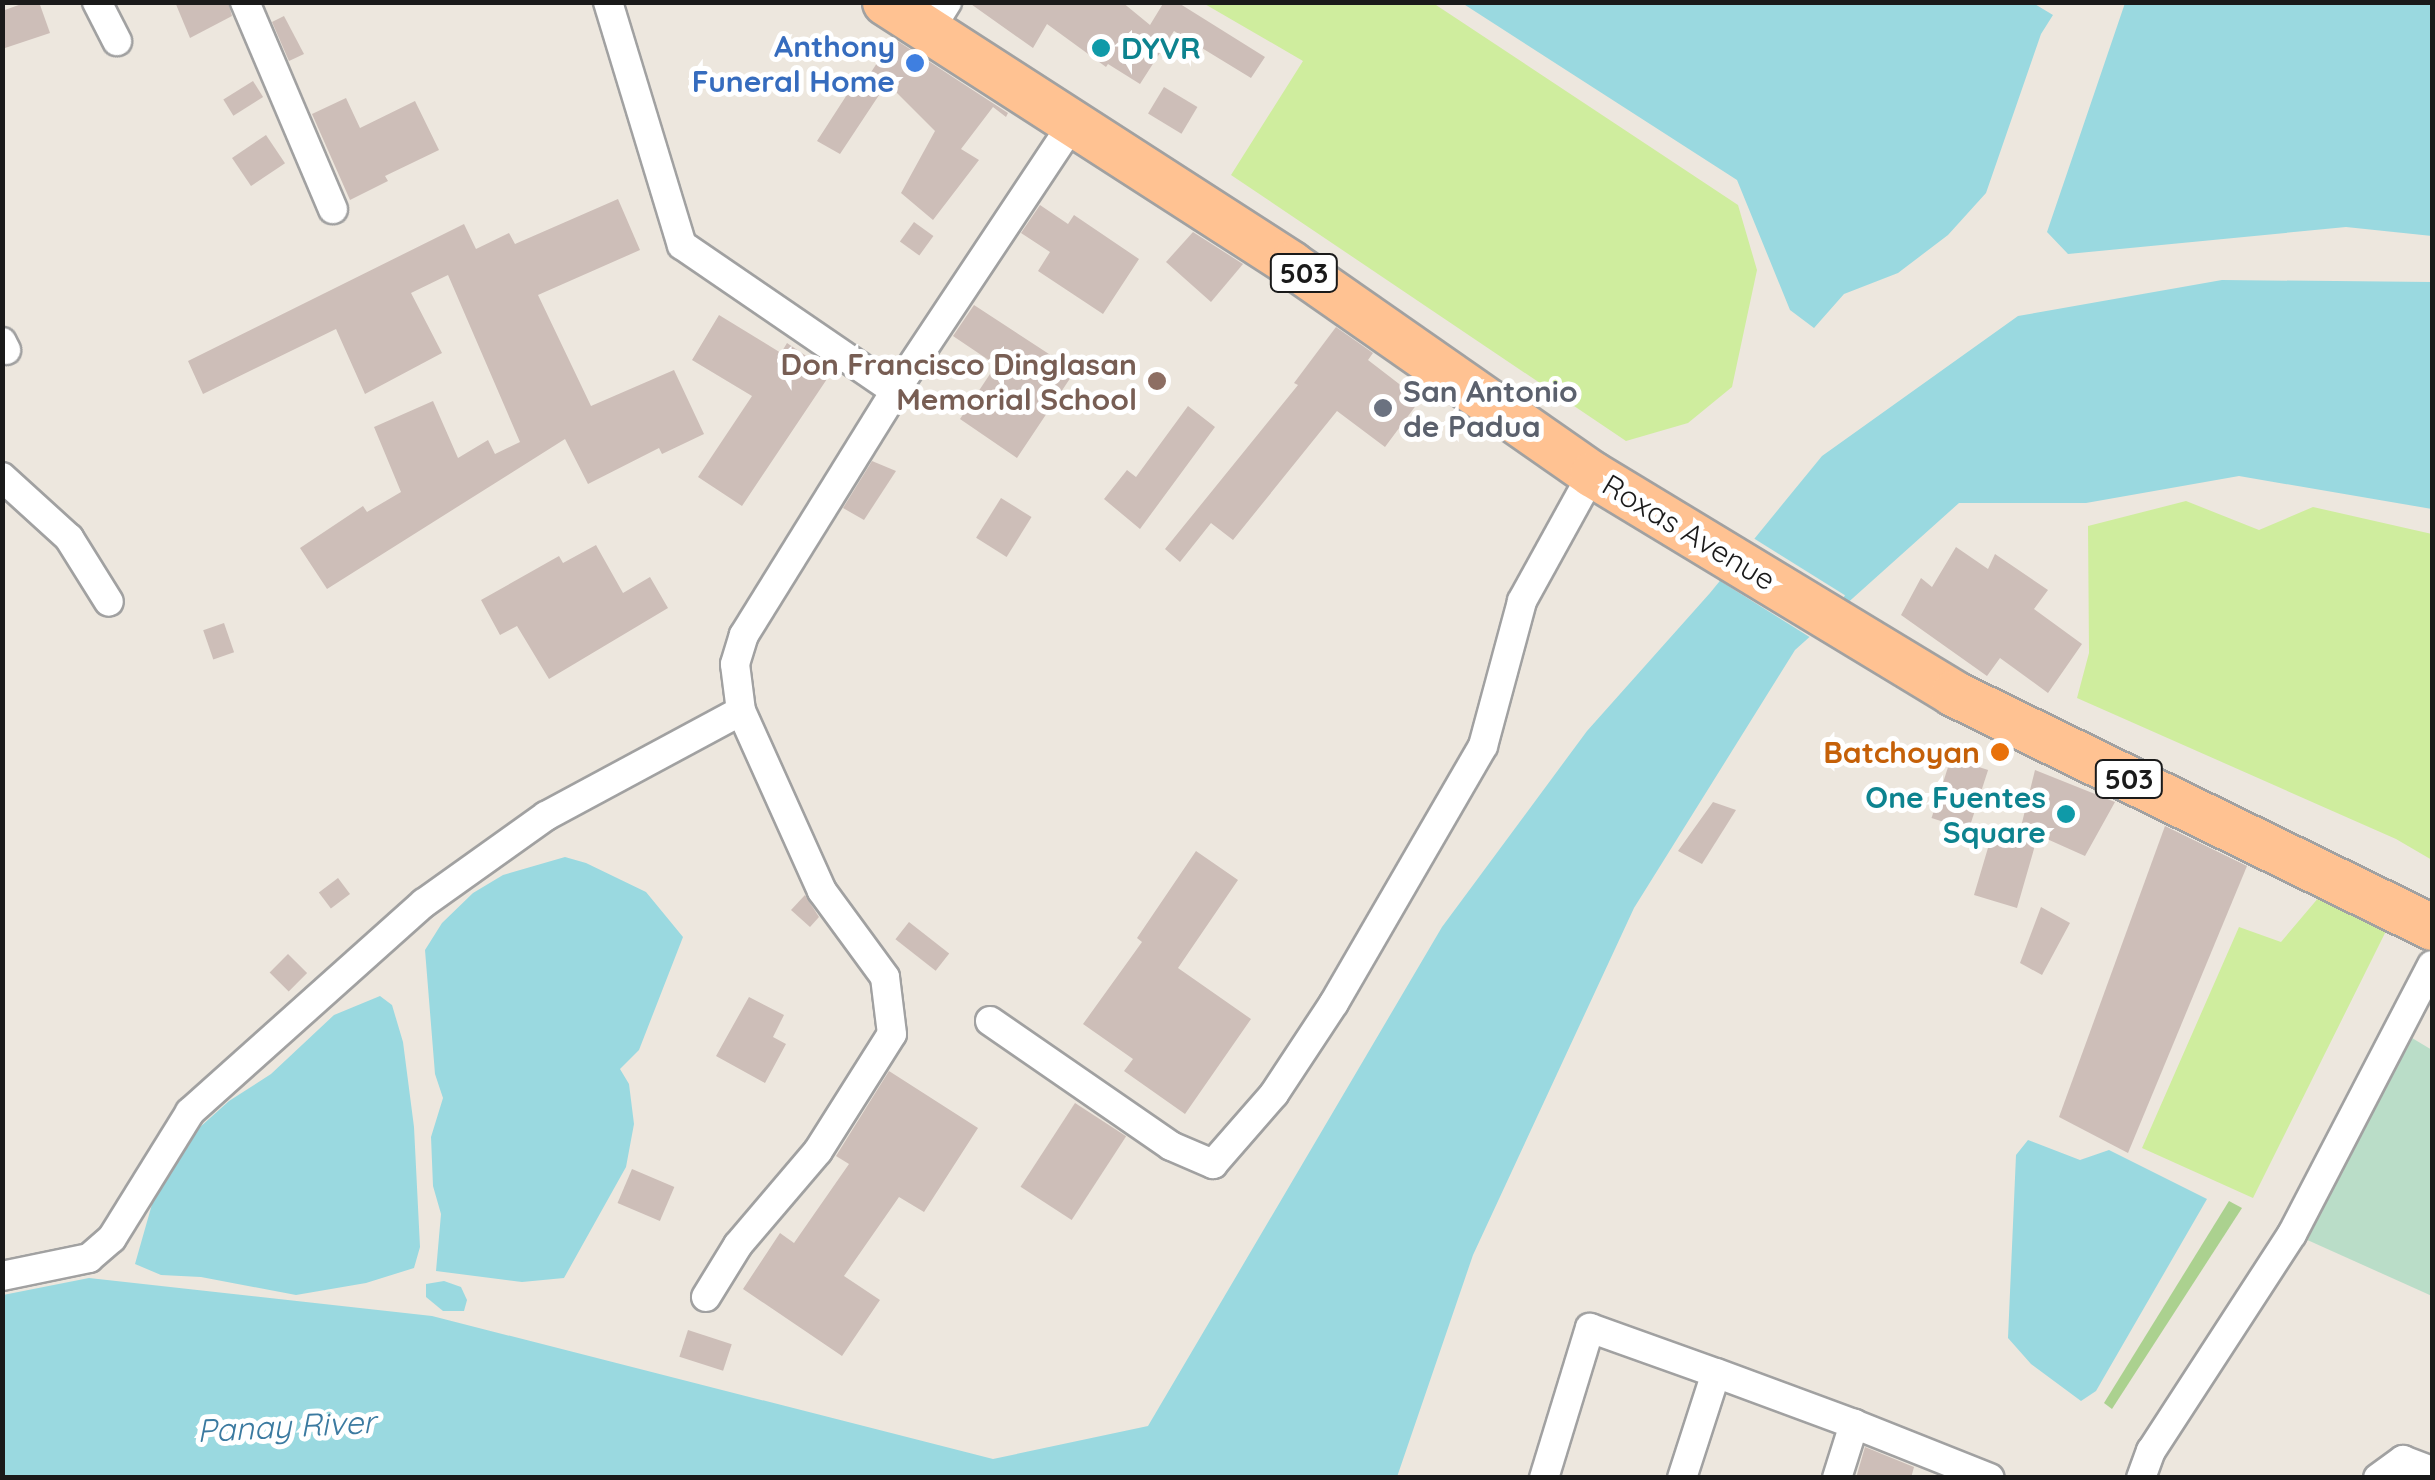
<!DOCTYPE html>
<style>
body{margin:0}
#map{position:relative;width:2435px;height:1480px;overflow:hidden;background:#ede7de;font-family:Quicksand,sans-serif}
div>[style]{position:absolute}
.grass>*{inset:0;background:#cfed9e}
.forest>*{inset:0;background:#abd18f}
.wetland>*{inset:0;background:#baddc8}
.water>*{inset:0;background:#9ad9e0}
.pier>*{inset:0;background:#ede7de;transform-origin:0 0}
.building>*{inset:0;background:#cdbeb8;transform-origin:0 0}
.roads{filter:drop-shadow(2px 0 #a1a1a1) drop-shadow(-2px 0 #a1a1a1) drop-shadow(0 2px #a1a1a1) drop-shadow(0 -2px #a1a1a1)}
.street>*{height:28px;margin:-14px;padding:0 14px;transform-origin:14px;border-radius:14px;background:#fff}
.primary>*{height:45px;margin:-22.5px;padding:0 22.5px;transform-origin:22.5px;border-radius:22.5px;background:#ffc292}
.dots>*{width:28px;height:28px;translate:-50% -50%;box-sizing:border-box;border:5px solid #fff;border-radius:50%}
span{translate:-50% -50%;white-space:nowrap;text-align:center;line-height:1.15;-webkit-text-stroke:10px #fff;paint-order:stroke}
.shield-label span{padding:2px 8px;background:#fff;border:2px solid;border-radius:8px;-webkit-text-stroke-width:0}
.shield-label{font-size:28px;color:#1a1a1a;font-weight:700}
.shop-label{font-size:30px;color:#366cbe;font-weight:700}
.right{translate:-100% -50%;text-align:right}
.culture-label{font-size:30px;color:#0d838f;font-weight:700}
.left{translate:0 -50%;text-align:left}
.education-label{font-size:30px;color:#785e54;font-weight:700}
.worship-label{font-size:30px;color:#5b616d;font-weight:700}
.street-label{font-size:30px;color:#1a1a1a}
.food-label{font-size:30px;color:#c56008;font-weight:700}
.water-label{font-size:32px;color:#3b7aa0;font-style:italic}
.frame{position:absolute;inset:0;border:5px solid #1a1a1a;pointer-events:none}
</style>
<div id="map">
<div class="grass">
<i style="clip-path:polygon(1203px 3px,1433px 3px,1738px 205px,1757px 270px,1732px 387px,1688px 423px,1626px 441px,1231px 175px,1303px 61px)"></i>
<i style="clip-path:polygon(2186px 501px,2259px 530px,2313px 507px,2432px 534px,2432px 860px,2396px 839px,2077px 698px,2089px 653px,2088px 526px)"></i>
<i style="clip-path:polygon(2325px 890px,2392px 919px,2253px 1198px,2142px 1148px,2239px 927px,2281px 942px)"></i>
</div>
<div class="forest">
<i style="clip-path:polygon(2229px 1201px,2242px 1208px,2112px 1409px,2104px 1403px)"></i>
</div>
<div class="wetland">
<i style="clip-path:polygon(2407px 1035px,2432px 1050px,2432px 1296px,2294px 1234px)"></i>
</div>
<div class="water">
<i style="clip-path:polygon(2033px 3px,2053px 15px,2041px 34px,1986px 193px,1948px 235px,1898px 273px,1844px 294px,1814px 328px,1790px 310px,1737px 180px,1462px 3px)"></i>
<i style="clip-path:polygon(2125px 3px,2432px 3px,2432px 236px,2346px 227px,2068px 254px,2047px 232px)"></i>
<i style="clip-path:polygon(2222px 280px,2432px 282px,2432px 509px,2239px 476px,2086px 503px,1959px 503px,1795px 650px,1634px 908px,1473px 1255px,1397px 1477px,3px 1478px,3px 1295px,89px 1278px,432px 1316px,993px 1459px,1148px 1426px,1442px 927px,1587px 731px,1710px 593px,1822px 456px,2018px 316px)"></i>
<i style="clip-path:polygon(565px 857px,586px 863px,646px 892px,683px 937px,639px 1050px,620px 1069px,629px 1084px,634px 1124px,626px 1167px,564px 1278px,522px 1282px,436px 1271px,441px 1214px,433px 1186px,431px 1137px,443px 1098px,435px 1074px,425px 950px,442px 923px,473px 893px,503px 875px)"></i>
<i style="clip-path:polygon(380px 996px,392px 1005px,403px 1042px,414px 1127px,420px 1247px,414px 1268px,366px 1283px,296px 1295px,201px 1277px,161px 1275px,135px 1264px,162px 1169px,180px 1145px,229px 1101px,271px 1074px,334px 1015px)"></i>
<i style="clip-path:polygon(2028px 1140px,2080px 1160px,2109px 1150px,2207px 1199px,2096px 1391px,2081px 1401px,2031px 1364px,2008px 1338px,2016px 1155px)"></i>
<i style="clip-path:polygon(444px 1281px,461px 1287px,467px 1300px,464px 1311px,443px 1311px,426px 1297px,426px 1284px)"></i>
</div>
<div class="pier">
<i style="left:1750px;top:536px;width:112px;height:54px;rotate:32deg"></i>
</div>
<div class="building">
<i style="clip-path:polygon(27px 2px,39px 2px,50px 33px,2px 49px,2px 11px)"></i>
<i style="clip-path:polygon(175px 2px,228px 2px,232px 16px,190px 38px)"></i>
<i style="clip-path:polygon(968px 2px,1122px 2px,1150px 25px,1164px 2px,1177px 2px,1265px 57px,1251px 78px,1174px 31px,1140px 84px,1108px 64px,1106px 67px,1047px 24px,1033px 48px)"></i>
<i style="clip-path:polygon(284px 16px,304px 54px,289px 61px,272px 22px)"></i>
<i style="clip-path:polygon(893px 38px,1008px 113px,1006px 117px,993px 107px,961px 149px,979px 160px,933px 220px,901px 193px,935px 131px,887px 83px,840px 154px,817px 141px,861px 73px,868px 77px)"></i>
<i style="left:253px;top:81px;width:19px;height:35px;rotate:58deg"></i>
<i style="left:1164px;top:87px;width:39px;height:31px;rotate:31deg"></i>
<i style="clip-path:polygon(346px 98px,360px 128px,415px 101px,439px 150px,385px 176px,388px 181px,350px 200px,312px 114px)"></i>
<i style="left:266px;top:135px;width:34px;height:41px;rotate:56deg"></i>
<i style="clip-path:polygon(618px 199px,640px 250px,538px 295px,591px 406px,674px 370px,704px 434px,662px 454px,659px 448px,588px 484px,565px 439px,327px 589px,300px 548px,363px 506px,367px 512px,401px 492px,374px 427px,433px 401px,458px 458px,488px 440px,495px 454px,520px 442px,448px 275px,411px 293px,442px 353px,365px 394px,336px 329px,203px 394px,188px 361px,464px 224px,476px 249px,509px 233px,515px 244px)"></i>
<i style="clip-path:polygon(1040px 205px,1068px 224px,1074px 215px,1139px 259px,1103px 314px,1038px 271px,1050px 252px,1021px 233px)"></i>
<i style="left:914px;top:222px;width:24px;height:24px;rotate:36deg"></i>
<i style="clip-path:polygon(1193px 232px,1243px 264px,1211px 302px,1166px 262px)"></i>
<i style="clip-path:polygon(974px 305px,1075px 371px,1017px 458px,960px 419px,996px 365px,953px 336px)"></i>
<i style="clip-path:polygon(719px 315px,781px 353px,787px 343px,831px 373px,742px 506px,698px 477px,752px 396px,692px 360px)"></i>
<i style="clip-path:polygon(1336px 327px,1373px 353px,1368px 360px,1420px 400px,1385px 447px,1337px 411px,1233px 540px,1211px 523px,1180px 562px,1165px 549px,1298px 385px,1294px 383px)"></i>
<i style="clip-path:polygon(1188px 406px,1215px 427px,1140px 529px,1104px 499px,1127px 470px,1136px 477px)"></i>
<i style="clip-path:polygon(872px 461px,896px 471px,864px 520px,843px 508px)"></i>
<i style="left:1001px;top:498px;width:36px;height:47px;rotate:32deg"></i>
<i style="clip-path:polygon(596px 545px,623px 593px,650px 577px,668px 608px,549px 679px,517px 626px,500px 635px,481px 600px,559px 556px,563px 563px)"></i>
<i style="clip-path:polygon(1956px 547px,1988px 569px,1995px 554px,2048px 590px,2034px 609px,2082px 644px,2048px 693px,2000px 658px,1987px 676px,1901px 615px,1921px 578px,1932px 587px)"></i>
<i style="left:224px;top:623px;width:31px;height:22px;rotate:71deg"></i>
<i style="left:1951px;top:758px;width:39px;height:63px;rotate:18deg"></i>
<i style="clip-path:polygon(2035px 770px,2115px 802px,2085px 856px,2038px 835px,2017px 908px,1974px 895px,1993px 831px,2017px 843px)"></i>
<i style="clip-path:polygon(1713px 802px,1736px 810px,1702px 864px,1678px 851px)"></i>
<i style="clip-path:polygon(2165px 826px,2247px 866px,2128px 1153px,2059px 1117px)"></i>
<i style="clip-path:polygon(1196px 851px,1238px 880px,1178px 968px,1251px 1019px,1185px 1114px,1124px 1071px,1133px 1059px,1083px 1024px,1142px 942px,1137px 938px)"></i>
<i style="left:338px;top:878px;width:20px;height:24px;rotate:53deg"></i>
<i style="clip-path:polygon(805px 895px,819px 917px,810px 927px,791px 910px)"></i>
<i style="clip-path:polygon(2041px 907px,2070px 923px,2042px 975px,2020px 963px)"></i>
<i style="left:909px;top:922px;width:51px;height:22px;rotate:38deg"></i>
<i style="left:288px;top:954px;width:27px;height:26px;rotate:45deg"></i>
<i style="clip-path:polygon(749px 997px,784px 1015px,773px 1037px,786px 1044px,765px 1083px,716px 1056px)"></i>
<i style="clip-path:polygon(889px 1071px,978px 1128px,924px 1212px,899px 1197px,844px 1276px,880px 1300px,842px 1356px,743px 1289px,780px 1233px,794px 1243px,849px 1164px,836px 1156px)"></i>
<i style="left:1075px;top:1103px;width:61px;height:100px;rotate:33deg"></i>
<i style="left:632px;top:1169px;width:46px;height:37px;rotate:23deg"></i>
<i style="left:688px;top:1330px;width:46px;height:28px;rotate:18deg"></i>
<i style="clip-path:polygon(1865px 1447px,1914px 1467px,1911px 1478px,1856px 1478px)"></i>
</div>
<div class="roads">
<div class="street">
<i style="left:97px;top:2px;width:44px;rotate:62.9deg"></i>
<i style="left:245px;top:2px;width:225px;rotate:67deg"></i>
<i style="left:608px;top:2px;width:254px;rotate:73.1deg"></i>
<i style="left:682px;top:245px;width:258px;rotate:34.4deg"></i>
<i style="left:929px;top:31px;width:34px;rotate:-58deg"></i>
<i style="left:2px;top:342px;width:9px;rotate:63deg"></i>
<i style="left:2px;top:477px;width:91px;rotate:42.3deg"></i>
<i style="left:69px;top:538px;width:75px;rotate:58deg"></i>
<i style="left:990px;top:1021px;width:220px;rotate:34.6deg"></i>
<i style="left:1171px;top:1146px;width:46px;rotate:23.2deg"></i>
<i style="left:1213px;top:1164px;width:93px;rotate:-48.9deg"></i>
<i style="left:1274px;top:1094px;width:109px;rotate:-56.6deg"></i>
<i style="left:1334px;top:1003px;width:297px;rotate:-59.9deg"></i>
<i style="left:1483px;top:746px;width:150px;rotate:-74.9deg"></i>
<i style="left:1522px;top:601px;width:145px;rotate:-61.1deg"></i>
<i style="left:2px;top:1276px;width:89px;rotate:-11.7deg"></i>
<i style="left:89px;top:1258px;width:30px;rotate:-41deg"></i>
<i style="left:112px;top:1238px;width:148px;rotate:-58.2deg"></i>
<i style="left:190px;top:1112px;width:314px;rotate:-41.8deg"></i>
<i style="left:424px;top:903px;width:150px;rotate:-35.5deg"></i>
<i style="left:546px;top:816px;width:221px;rotate:-28.3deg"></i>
<i style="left:706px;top:1297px;width:61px;rotate:-58.4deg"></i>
<i style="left:738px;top:1245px;width:123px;rotate:-49.6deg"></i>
<i style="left:818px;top:1151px;width:138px;rotate:-57.7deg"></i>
<i style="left:892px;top:1034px;width:57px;rotate:-97deg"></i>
<i style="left:885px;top:977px;width:107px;rotate:-126.2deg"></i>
<i style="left:822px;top:891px;width:197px;rotate:-114.2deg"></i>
<i style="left:741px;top:711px;width:47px;rotate:-97.3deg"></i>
<i style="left:735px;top:664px;width:30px;rotate:-73deg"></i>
<i style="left:744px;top:635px;width:287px;rotate:-58.2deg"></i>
<i style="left:895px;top:391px;width:323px;rotate:-56.4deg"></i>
<i style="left:1544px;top:1478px;width:157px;rotate:-73deg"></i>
<i style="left:1590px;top:1328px;width:134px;rotate:19.7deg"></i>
<i style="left:1682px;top:1478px;width:110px;rotate:-72.1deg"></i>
<i style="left:1716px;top:1373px;width:147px;rotate:20.3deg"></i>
<i style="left:1837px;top:1478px;width:57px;rotate:-72.5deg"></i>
<i style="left:1854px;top:1424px;width:146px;rotate:21.7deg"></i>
<i style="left:2141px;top:1478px;width:29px;rotate:-70deg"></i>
<i style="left:2151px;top:1451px;width:259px;rotate:-57deg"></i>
<i style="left:2292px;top:1234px;width:303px;rotate:-62.5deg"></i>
<i style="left:2378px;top:1478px;width:31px;rotate:-36deg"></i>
<i style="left:2403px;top:1460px;width:31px;rotate:21deg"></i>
</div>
<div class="primary">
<i style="left:885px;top:2px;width:483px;rotate:32.8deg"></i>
<i style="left:1291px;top:264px;width:367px;rotate:34.9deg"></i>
<i style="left:1592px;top:474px;width:422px;rotate:31.2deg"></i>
<i style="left:1953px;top:693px;width:533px;rotate:26.04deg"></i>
</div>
</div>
<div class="dots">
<i style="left:1101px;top:48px;background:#0f9aa8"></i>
<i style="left:915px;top:63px;background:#3f7fe0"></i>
<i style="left:1157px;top:381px;background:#8d6e63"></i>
<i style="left:1383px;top:408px;background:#6b7280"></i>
<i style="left:2000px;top:752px;background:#e8710a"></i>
<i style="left:2066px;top:814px;background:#0f9aa8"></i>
</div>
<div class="shield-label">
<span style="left:1304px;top:273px">503</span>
<span style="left:2129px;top:779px">503</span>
</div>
<div class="shop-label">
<span class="right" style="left:895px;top:63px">Anthony<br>Funeral Home</span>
</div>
<div class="culture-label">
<span class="left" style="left:1121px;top:48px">DYVR</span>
<span class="right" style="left:2046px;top:814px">One Fuentes<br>Square</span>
</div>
<div class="education-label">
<span class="right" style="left:1137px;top:381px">Don Francisco Dinglasan<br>Memorial School</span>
</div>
<div class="worship-label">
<span class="left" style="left:1403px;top:408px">San Antonio<br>de Padua</span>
</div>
<div class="street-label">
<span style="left:1689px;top:532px;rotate:31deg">Roxas Avenue</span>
</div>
<div class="food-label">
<span class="right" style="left:1980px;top:752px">Batchoyan</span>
</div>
<div class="water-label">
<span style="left:286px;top:1426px;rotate:-3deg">Panay River</span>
</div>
<div class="frame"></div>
</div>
